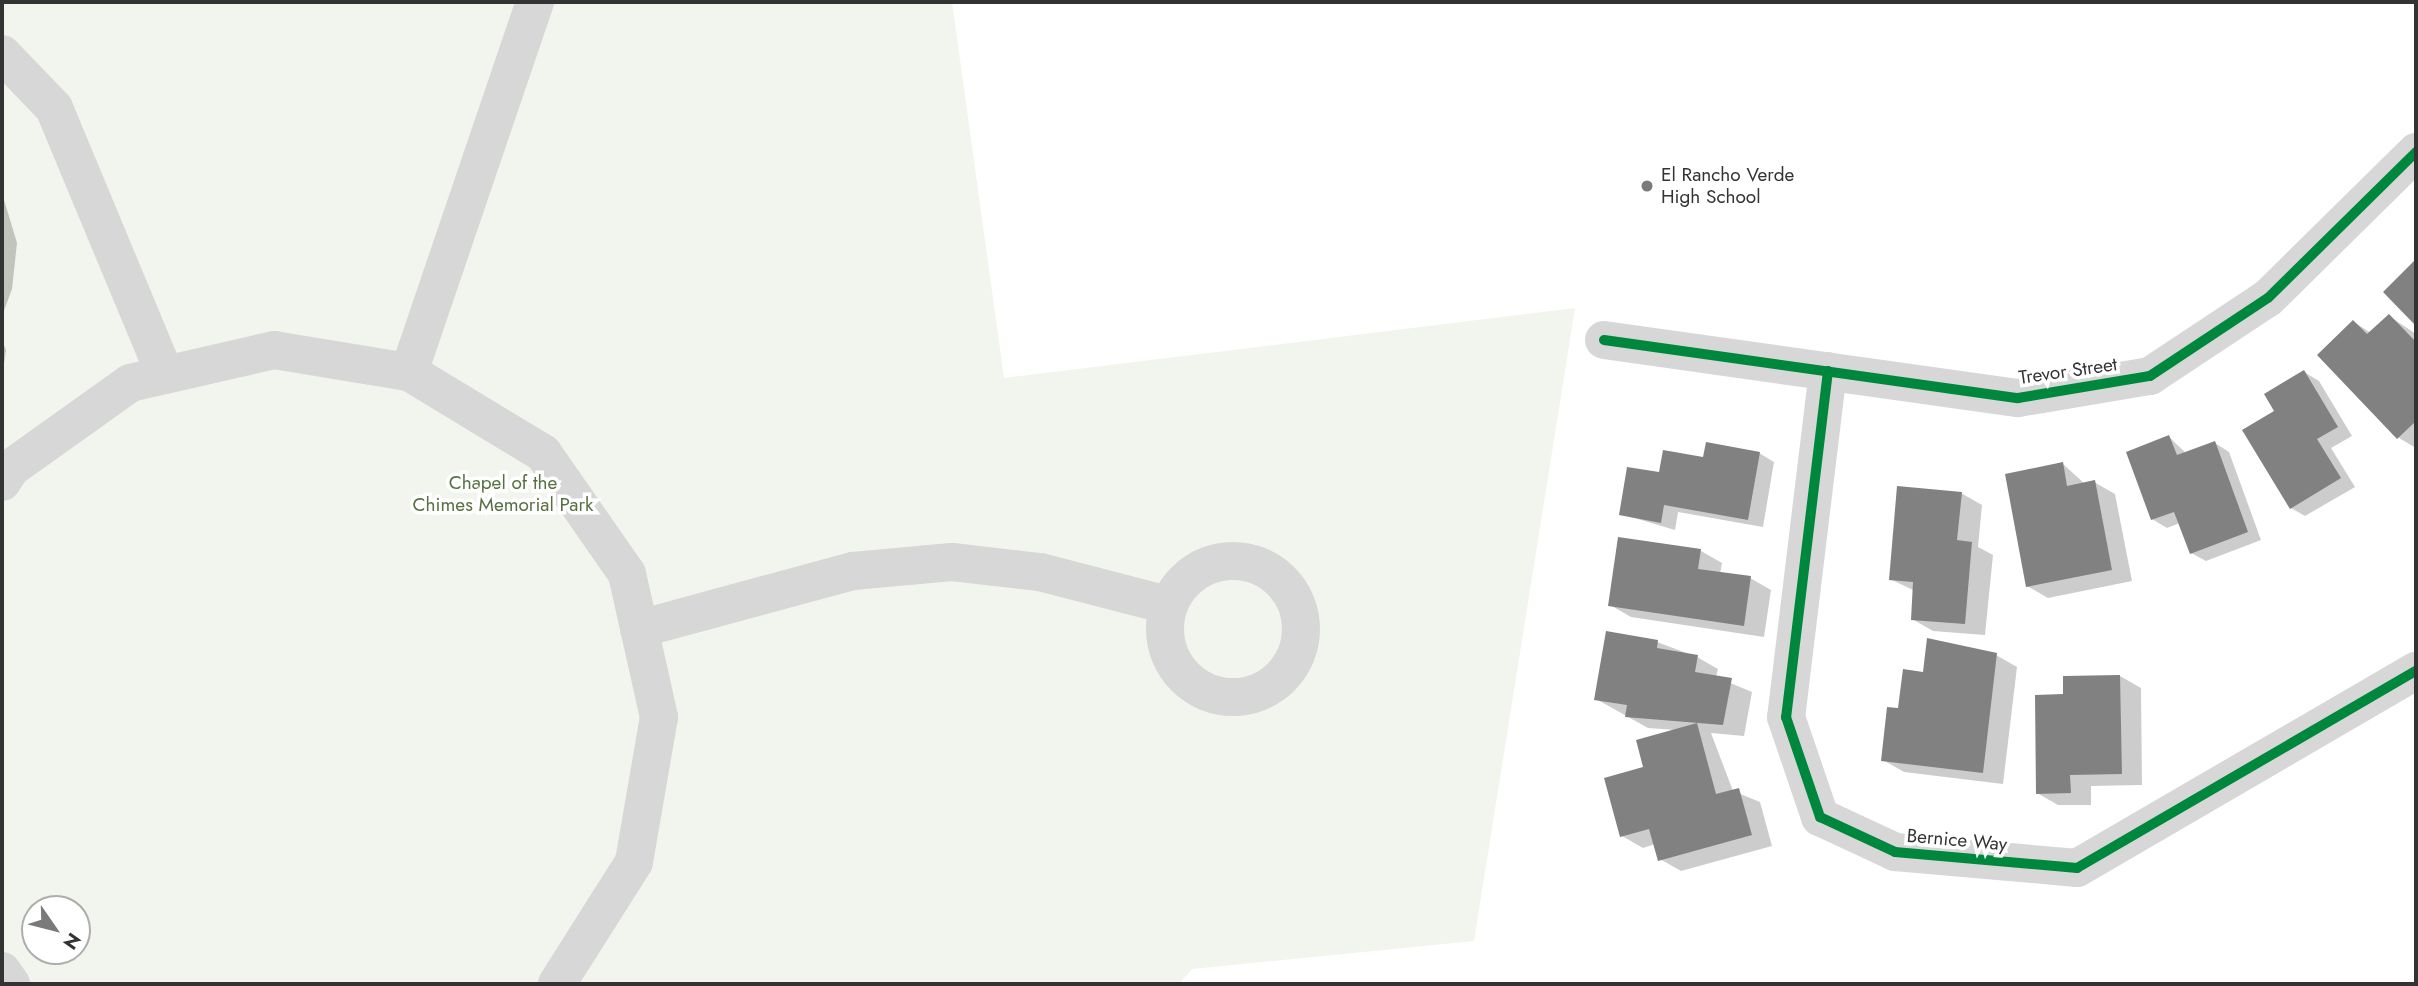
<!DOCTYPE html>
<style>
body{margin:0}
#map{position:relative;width:2418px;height:986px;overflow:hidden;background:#fff;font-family:Jost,sans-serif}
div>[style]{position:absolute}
.green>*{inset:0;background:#f1f5ed}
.shadow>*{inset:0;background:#0003}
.building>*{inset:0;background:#818181}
.minor>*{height:38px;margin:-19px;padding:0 19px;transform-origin:19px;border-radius:19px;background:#d7d7d7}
.minor>.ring{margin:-19px;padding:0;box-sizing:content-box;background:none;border:38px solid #d7d7d7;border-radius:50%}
.cycleway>*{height:10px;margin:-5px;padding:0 5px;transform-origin:5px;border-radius:5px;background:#00873e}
.dots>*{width:19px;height:19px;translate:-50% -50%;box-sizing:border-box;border:4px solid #fff;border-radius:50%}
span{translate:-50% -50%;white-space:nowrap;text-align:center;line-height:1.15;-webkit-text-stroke:7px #fff;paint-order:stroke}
.poi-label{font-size:19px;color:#333}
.left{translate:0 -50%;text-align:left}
.street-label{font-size:19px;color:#333}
.park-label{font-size:19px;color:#56703f}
.frame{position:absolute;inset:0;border:4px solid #333;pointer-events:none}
.north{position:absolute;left:21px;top:895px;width:70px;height:70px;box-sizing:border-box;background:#fff;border:2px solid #adadad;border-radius:50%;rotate:125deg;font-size:19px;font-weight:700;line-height:28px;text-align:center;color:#333}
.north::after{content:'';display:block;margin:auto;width:24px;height:32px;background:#7a7a7a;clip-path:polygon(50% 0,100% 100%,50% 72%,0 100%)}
</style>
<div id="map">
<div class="green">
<i style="clip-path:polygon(evenodd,2px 2px,952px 2px,1004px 378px,1575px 308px,1474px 941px,1192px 969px,1179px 984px,2px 984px,2px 2px,35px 909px,77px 909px,77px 951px,35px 951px,35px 909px)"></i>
</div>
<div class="shadow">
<i style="clip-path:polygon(2px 193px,17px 243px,12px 289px,2px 316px)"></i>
<i style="clip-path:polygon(2389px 316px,2416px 334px,2416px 448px,2399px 438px,2320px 355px,2354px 322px,2371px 333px)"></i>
<i style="clip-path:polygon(2px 340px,6px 350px,2px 377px)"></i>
<i style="clip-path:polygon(2304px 372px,2319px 381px,2352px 436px,2331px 448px,2355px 487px,2305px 516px,2291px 508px,2276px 411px)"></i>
<i style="clip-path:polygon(2169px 437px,2187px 454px,2215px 443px,2229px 452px,2261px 540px,2206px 561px,2191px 553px,2180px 523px,2167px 528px,2152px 519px)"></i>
<i style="clip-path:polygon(1759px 453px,1774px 462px,1763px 527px,1678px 512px,1675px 530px,1621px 514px,1661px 474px,1705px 459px)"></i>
<i style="clip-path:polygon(2063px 464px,2085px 484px,2094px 482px,2115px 494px,2132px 581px,2048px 598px,2027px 586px)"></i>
<i style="clip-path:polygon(1961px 493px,1982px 505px,1978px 547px,1993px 555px,1985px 635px,1933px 631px,1912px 619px,1915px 591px,1890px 579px)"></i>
<i style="clip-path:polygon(1620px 539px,1701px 551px,1722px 563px,1720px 574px,1750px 578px,1771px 590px,1764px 637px,1631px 617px,1610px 605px)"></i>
<i style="clip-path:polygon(1657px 642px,1697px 657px,1718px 669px,1716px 677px,1752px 692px,1744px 736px,1711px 733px,1733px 791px,1760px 802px,1772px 846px,1681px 871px,1660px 859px,1655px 844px,1643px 848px,1622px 836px,1645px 768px,1676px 730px,1648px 728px,1596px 699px)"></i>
<i style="clip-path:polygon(1996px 655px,2017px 667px,2003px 784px,1904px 772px,1883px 760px,1925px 674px)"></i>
<i style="clip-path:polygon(2120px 676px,2141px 688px,2142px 785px,2091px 786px,2091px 805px,2058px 805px,2037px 793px)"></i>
</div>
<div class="building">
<i style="clip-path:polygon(2416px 259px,2416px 326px,2383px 292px)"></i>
<i style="clip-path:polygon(2389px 314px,2416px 342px,2416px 421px,2397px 439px,2317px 355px,2353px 320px,2367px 334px)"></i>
<i style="clip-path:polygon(2304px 370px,2338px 427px,2317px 439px,2341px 478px,2290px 509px,2242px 430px,2274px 411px,2264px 394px)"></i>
<i style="clip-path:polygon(2169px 435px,2177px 455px,2215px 441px,2248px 532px,2190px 554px,2174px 512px,2151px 520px,2126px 452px)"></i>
<i style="clip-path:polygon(1706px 442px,1760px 452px,1748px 520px,1664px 505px,1661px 523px,1619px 515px,1627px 467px,1659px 472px,1663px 450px,1703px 457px)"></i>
<i style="clip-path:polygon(2063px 462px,2067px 486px,2095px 480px,2112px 570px,2026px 587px,2005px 474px)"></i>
<i style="clip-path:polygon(1897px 486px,1962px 492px,1957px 540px,1972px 542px,1965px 624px,1911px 620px,1913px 582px,1889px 580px)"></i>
<i style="clip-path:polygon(1618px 537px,1701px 549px,1698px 569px,1751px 576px,1744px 626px,1608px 606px)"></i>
<i style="clip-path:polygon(1606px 631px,1658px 640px,1657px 648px,1698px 655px,1695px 672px,1732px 678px,1723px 725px,1625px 717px,1627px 705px,1594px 700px)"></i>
<i style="clip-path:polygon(1927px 638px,1997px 653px,1983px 773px,1881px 761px,1887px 707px,1898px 708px,1903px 669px,1923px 672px)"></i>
<i style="clip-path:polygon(2120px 675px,2122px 774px,2070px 775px,2071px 793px,2036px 794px,2035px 695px,2063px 694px,2063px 676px)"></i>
<i style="clip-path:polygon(1697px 723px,1716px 794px,1739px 788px,1752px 835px,1658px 861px,1649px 829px,1620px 837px,1604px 778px,1643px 767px,1636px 740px)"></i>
</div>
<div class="minor">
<i style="left:2px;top:54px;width:75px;rotate:46.1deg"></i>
<i style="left:54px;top:108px;width:289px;rotate:67.4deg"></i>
<i style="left:1604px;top:340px;width:418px;rotate:8deg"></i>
<i style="left:2018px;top:398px;width:134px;rotate:-9.5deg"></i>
<i style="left:2150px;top:376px;width:141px;rotate:-33.5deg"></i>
<i style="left:2268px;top:298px;width:208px;rotate:-44.6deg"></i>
<i style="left:1828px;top:371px;width:349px;rotate:96.9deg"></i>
<i style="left:1786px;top:717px;width:106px;rotate:71.2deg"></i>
<i style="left:1820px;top:817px;width:83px;rotate:25deg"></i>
<i style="left:1895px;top:852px;width:183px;rotate:5deg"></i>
<i style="left:2077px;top:868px;width:392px;rotate:-30.2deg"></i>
<i style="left:409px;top:372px;width:391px;rotate:-71.2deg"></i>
<i style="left:2px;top:482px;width:17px;rotate:-57deg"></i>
<i style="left:11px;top:468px;width:146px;rotate:-35.5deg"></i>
<i style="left:130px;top:383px;width:148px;rotate:-12.9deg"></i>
<i style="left:274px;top:350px;width:137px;rotate:9.3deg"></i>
<i style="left:409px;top:372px;width:157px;rotate:31.2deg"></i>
<i style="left:543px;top:453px;width:147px;rotate:55.2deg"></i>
<i style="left:627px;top:574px;width:147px;rotate:77.4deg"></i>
<i style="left:659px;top:717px;width:147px;rotate:99.8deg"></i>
<i style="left:634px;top:862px;width:144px;rotate:122.3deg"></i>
<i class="ring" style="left:1165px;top:561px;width:98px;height:98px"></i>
<i style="left:639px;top:629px;width:222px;rotate:-15.2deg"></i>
<i style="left:853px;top:571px;width:99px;rotate:-5.2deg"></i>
<i style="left:952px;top:562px;width:89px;rotate:6.5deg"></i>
<i style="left:1040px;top:572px;width:132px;rotate:14.5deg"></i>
<i style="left:2px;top:971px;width:16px;rotate:55deg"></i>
</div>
<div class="cycleway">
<i style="left:1604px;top:340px;width:418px;rotate:8deg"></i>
<i style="left:2018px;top:398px;width:134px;rotate:-9.5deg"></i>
<i style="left:2150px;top:376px;width:141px;rotate:-33.5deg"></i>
<i style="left:2268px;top:298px;width:208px;rotate:-44.6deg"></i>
<i style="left:1828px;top:371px;width:349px;rotate:96.9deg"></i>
<i style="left:1786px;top:717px;width:106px;rotate:71.2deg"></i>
<i style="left:1820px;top:817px;width:83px;rotate:25deg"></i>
<i style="left:1895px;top:852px;width:183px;rotate:5deg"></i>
<i style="left:2077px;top:868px;width:392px;rotate:-30.2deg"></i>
</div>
<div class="dots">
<i style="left:1647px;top:186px;background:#7a7a7a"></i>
</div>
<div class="poi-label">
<span class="left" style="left:1661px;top:186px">El Rancho Verde<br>High School</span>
</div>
<div class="street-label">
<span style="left:2068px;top:371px;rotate:-8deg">Trevor Street</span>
<span style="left:1957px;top:840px;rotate:5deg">Bernice Way</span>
</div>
<div class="park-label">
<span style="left:503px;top:494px">Chapel of the<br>Chimes Memorial Park</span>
</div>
<div class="frame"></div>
<div class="north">N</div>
</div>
